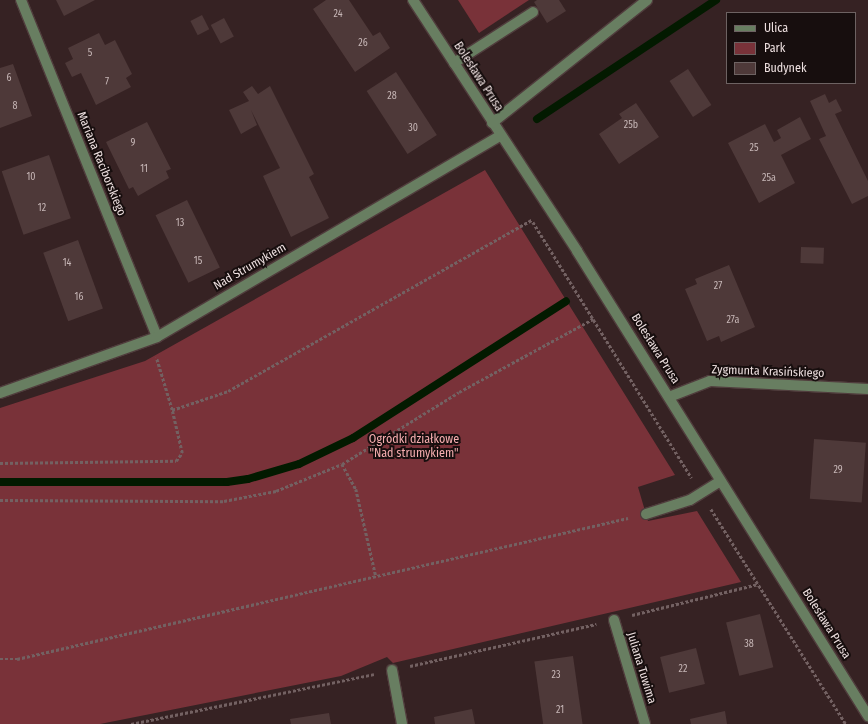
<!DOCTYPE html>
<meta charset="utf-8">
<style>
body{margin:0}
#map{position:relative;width:868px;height:724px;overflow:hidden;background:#362223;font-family:"Fira Sans Condensed",sans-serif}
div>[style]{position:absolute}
.green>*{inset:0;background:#793239}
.stream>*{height:8px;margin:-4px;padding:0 4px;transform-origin:4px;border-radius:4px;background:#031a00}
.building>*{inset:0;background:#4e3939;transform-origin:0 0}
.path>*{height:2.5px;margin-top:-1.25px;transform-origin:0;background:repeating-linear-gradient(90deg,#736162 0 3px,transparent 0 5px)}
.roads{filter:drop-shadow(1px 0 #503d3d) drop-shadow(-1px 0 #503d3d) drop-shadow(0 1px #503d3d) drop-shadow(0 -1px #503d3d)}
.minor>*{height:10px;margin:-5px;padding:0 5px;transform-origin:5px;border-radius:5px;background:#687e61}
span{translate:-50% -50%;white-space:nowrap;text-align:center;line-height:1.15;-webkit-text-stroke:4px #170e0e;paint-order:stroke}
.number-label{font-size:10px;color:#c6b6b6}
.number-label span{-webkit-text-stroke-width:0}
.street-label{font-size:12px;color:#eee0e0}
.park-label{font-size:12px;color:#f7aeb0}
.legend{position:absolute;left:726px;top:12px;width:130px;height:72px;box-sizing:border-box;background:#170e0e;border:1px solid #6d6262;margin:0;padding:5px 7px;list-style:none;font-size:12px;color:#eee0e0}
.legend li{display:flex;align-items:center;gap:8px;height:20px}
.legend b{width:20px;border:1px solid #6d6262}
</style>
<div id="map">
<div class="green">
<i style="clip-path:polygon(458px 0,529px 0,479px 33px)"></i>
<i style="clip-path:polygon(485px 170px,675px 475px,638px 487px,648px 521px,697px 511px,741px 582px,393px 663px,387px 657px,341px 676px,100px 724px,0 724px,0 408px,145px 361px)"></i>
</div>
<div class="stream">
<i style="left:537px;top:119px;width:215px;rotate:-33.6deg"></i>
<i style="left:0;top:482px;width:227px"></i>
<i style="left:227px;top:482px;width:21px;rotate:-8deg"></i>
<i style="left:248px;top:479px;width:53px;rotate:-16.4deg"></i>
<i style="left:299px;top:464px;width:60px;rotate:-25.7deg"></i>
<i style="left:353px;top:438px;width:253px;rotate:-32.7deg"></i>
</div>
<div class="building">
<i style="clip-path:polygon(56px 0,95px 0,64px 16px)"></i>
<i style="clip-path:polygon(326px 0,349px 0,373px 36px,380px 32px,390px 48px,355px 72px,313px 9px)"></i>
<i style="clip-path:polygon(537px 0,559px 0,566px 11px,547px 23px,534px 2px)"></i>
<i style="left:202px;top:15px;width:16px;height:13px;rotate:63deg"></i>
<i style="left:224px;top:18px;width:21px;height:15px;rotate:62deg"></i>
<i style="clip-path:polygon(99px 33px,105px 45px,115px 40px,132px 74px,126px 78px,131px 87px,96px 105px,81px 73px,72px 77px,65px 63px,73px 59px,68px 48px)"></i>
<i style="clip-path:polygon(13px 64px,32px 116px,0 128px,0 68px)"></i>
<i style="left:688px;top:69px;width:43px;height:22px;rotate:57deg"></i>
<i style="left:396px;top:72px;width:75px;height:35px;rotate:57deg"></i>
<i style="clip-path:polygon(252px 86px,258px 94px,270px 86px,314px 174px,309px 177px,329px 218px,291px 237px,263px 176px,280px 168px,251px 110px,257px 125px,241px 134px,229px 110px,249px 101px,243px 92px)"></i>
<i style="clip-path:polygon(825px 94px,829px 103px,836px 99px,842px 111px,835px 114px,868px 181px,868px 196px,852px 204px,819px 139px,826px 136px,810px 101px)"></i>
<i style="clip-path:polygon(636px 103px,659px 137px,619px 164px,599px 134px,622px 118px,619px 114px)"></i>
<i style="clip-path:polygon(800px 117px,811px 139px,781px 155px,795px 183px,759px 203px,728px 143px,765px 124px,774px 142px,781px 138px,777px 130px)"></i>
<i style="clip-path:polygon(147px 122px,171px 169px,166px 171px,169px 178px,138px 196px,133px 187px,129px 189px,106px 142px)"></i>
<i style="left:49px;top:155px;width:67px;height:50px;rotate:71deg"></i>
<i style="left:187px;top:200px;width:75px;height:35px;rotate:64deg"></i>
<i style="left:78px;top:240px;width:73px;height:37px;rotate:70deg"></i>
<i style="left:801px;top:247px;width:23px;height:16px;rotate:2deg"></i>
<i style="clip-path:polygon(729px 265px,755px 327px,721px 342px,719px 336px,707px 341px,685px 289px,697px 284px,695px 279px)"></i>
<i style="left:814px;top:439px;width:52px;height:60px;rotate:4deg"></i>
<i style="left:760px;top:614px;width:55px;height:35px;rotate:76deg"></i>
<i style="left:696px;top:648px;width:37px;height:37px;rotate:76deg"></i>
<i style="left:573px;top:656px;width:69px;height:39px;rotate:82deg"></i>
<i style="clip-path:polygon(472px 709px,475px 724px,435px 724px,434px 717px)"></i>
<i style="clip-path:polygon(725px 711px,727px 724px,691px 724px,690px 719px)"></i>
<i style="clip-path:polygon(329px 713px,331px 724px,291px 724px,290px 719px)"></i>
</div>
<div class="path">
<i style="left:533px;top:222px;width:301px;rotate:58.2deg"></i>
<i style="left:172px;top:410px;width:59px;rotate:-18.7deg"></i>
<i style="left:228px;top:391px;width:349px;rotate:-29.4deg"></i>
<i style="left:0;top:463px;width:176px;rotate:-0.7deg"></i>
<i style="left:176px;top:461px;width:10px;rotate:-53deg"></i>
<i style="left:182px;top:453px;width:44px;rotate:-103.1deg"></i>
<i style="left:172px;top:410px;width:55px;rotate:-106.8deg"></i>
<i style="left:342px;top:464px;width:29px;rotate:61deg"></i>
<i style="left:356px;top:489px;width:89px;rotate:77.1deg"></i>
<i style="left:0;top:500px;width:224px;rotate:0.3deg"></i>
<i style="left:224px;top:501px;width:53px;rotate:-10.9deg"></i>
<i style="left:276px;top:491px;width:71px;rotate:-22.2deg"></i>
<i style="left:342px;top:464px;width:137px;rotate:-31.6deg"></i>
<i style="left:459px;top:392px;width:153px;rotate:-28.6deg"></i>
<i style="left:711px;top:509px;width:254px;rotate:57.9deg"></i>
<i style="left:632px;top:615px;width:130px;rotate:-13.8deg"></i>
<i style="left:0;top:659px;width:17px"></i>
<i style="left:17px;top:659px;width:627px;rotate:-12.99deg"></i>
<i style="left:410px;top:666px;width:191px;rotate:-12.7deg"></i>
<i style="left:131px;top:724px;width:248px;rotate:-11.6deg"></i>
</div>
<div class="roads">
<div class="minor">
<i style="left:21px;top:0;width:363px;rotate:68deg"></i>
<i style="left:413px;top:0;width:300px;rotate:56.8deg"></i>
<i style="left:577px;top:251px;width:549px;rotate:57.96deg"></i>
<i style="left:454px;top:63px;width:94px;rotate:-32.8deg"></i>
<i style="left:492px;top:123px;width:198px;rotate:-38.4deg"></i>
<i style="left:0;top:393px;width:167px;rotate:-19.6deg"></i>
<i style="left:157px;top:337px;width:398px;rotate:-30.4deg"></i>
<i style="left:669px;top:397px;width:44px;rotate:-21.3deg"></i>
<i style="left:710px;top:381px;width:158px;rotate:2.9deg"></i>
<i style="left:646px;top:514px;width:46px;rotate:-17.7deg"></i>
<i style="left:690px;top:500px;width:36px;rotate:-32deg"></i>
<i style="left:614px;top:620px;width:109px;rotate:73.4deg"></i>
<i style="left:392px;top:670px;width:55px;rotate:79.5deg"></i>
</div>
</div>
<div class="number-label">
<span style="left:338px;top:15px">24</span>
<span style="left:363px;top:44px">26</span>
<span style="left:90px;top:54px">5</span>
<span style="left:9px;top:79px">6</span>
<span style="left:107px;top:83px">7</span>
<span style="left:392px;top:97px">28</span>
<span style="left:15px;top:107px">8</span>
<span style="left:631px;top:126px">25b</span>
<span style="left:413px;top:129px">30</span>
<span style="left:133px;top:144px">9</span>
<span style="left:754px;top:149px">25</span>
<span style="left:144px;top:170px">11</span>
<span style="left:31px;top:178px">10</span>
<span style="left:769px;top:179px">25a</span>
<span style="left:42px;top:209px">12</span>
<span style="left:180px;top:224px">13</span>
<span style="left:198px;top:262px">15</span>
<span style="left:67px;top:264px">14</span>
<span style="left:718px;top:287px">27</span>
<span style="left:79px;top:298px">16</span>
<span style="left:733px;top:321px">27a</span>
<span style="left:838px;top:471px">29</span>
<span style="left:749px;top:645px">38</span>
<span style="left:683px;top:670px">22</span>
<span style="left:556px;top:676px">23</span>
<span style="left:560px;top:711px">21</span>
</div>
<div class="street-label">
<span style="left:478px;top:77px;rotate:57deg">Bolesława Prusa</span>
<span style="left:101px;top:164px;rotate:68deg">Mariana Raciborskiego</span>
<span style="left:250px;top:267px;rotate:-30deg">Nad Strumykiem</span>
<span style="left:655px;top:349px;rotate:58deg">Bolesława Prusa</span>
<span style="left:768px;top:372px;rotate:2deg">Zygmunta Krasińskiego</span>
<span style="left:826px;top:624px;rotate:58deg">Bolesława Prusa</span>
<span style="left:641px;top:668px;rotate:73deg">Juliana Tuwima</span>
</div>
<div class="park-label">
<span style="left:414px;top:447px">Ogródki działkowe<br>"Nad strumykiem"</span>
</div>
<ul class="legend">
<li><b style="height:5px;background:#687e61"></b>Ulica</li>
<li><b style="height:11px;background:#793239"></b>Park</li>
<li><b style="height:11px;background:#4e3939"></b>Budynek</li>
</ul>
</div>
